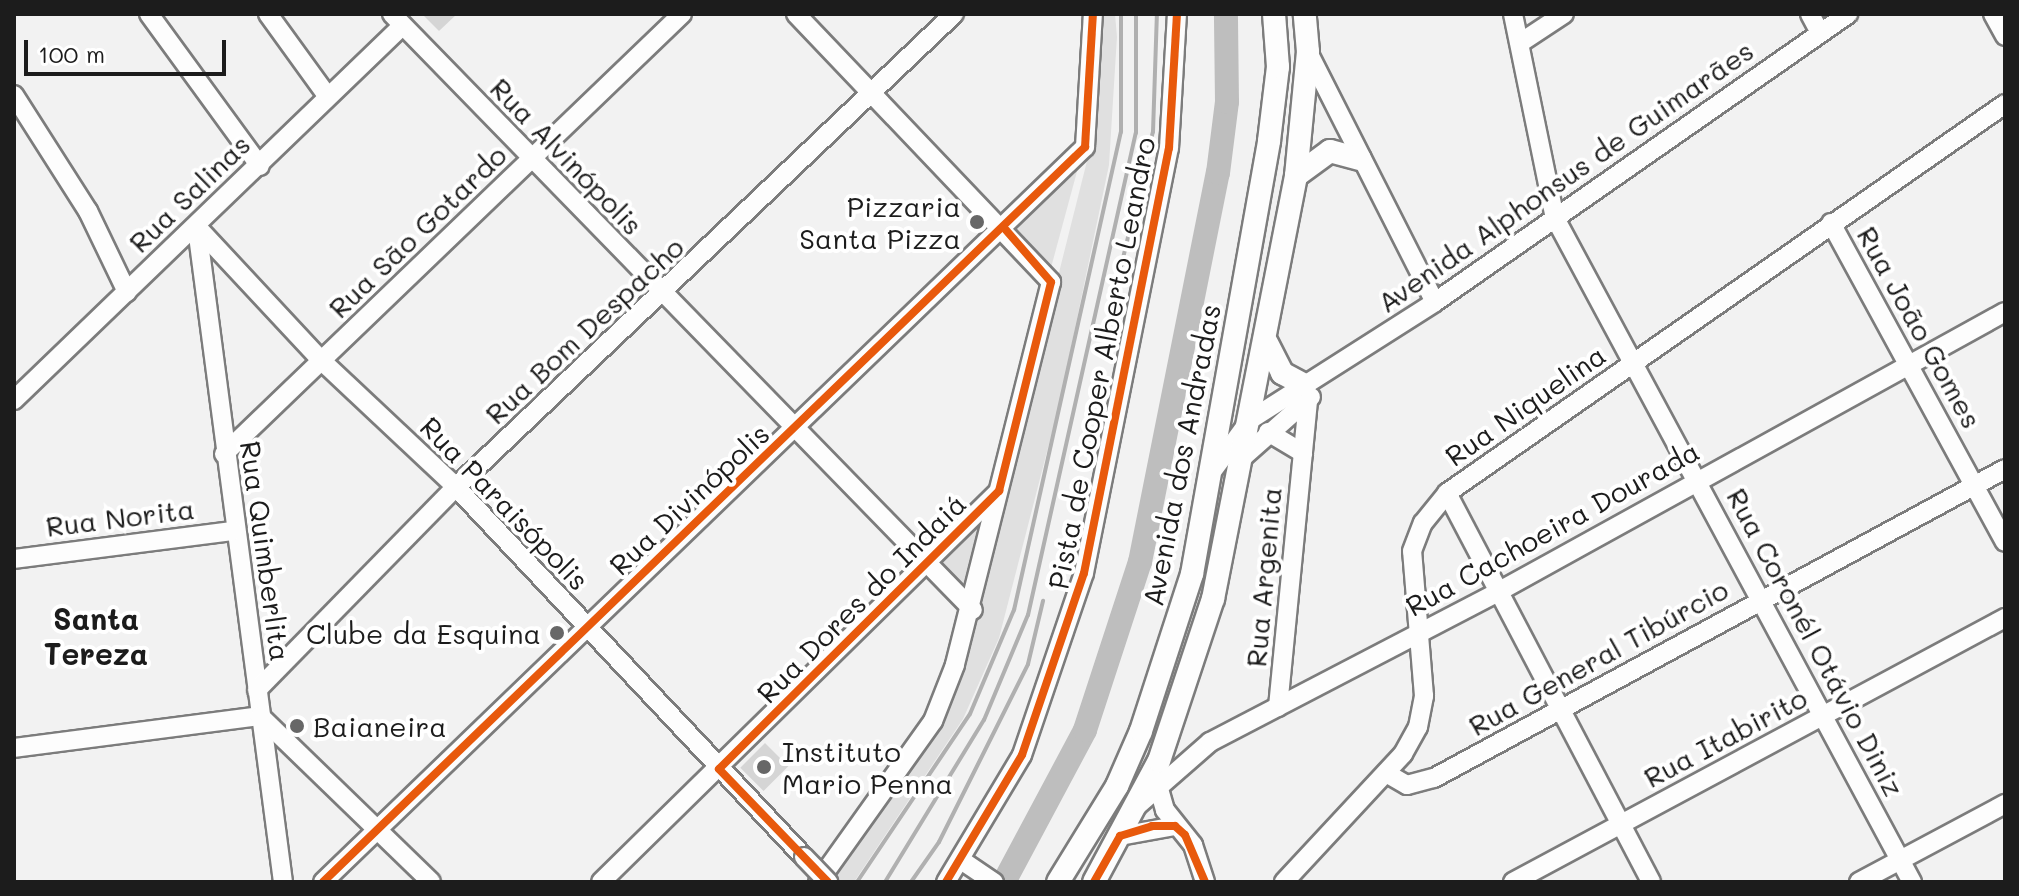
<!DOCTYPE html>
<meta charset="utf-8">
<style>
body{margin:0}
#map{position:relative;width:2019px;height:896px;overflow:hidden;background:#f2f2f2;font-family:Mali,sans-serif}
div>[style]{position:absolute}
.green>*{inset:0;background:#e0e0e0}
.river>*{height:24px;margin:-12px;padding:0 12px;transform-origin:12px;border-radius:12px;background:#bebebe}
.building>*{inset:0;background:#d5d5d5;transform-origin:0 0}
.roads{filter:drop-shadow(2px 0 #7c7c7c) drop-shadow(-2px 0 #7c7c7c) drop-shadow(0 2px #7c7c7c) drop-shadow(0 -2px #7c7c7c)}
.minor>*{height:18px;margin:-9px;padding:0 9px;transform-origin:9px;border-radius:9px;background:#fdfdfd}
.major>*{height:22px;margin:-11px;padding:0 11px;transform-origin:11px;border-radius:11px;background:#fdfdfd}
.rail>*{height:4px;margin:-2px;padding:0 2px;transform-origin:2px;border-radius:2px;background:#b0b0b0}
.bridges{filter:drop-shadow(2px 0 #7c7c7c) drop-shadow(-2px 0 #7c7c7c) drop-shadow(0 2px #7c7c7c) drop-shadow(0 -2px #7c7c7c)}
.minor-bridge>*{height:18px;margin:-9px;padding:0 9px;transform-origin:9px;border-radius:9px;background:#fdfdfd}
.cycleway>*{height:8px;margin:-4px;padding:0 4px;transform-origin:4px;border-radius:4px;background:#e8590c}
.dots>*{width:22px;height:22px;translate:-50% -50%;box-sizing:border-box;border:4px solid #fff;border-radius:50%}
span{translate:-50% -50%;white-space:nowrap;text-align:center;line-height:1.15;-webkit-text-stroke:8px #fff;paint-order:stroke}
.street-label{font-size:28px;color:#1c1c1c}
.poi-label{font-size:28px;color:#1c1c1c}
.right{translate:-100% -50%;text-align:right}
.left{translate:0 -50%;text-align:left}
.neighbourhood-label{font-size:30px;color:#1c1c1c;font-weight:700}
.frame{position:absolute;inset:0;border:16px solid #1c1c1c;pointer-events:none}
.scale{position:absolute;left:24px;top:40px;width:202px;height:36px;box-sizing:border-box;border:4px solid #1c1c1c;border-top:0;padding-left:10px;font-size:24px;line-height:28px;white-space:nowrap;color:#1c1c1c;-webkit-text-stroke:6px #fff;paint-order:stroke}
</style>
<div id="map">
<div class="green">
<i style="clip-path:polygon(1096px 14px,1115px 14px,1117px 37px,1109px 165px,1059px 405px,999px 638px,963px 719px,864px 867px,854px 882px,828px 882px,951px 703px,1092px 141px)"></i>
<i style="clip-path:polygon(1082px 153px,1049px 275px,1010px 229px)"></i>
<i style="clip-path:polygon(994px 502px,969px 602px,934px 570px)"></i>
</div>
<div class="river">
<i style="left:1004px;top:882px;width:172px;rotate:-61.9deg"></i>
<i style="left:1085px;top:730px;width:177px;rotate:-71.9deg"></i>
<i style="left:1140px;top:562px;width:397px;rotate:-78.7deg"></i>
<i style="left:1218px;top:173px;width:72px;rotate:-82.8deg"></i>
<i style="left:1227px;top:102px;width:88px;rotate:-90.7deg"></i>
</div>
<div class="building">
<i style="clip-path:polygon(422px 14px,457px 14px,439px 31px)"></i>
<i style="left:765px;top:743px;width:33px;height:35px;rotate:45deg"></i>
</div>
<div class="roads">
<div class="minor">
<i style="left:149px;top:14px;width:188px;rotate:53.9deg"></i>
<i style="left:268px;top:14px;width:102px;rotate:54.1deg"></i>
<i style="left:392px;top:14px;width:832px;rotate:45.73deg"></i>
<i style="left:796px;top:14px;width:370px;rotate:46.4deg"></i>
<i style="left:1051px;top:282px;width:395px;rotate:104.1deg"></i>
<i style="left:955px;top:665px;width:60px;rotate:111.4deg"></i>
<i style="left:933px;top:721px;width:198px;rotate:125.5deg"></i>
<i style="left:1513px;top:14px;width:208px;rotate:78.4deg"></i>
<i style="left:1555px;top:218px;width:754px;rotate:61.74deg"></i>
<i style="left:1810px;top:14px;width:21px;rotate:62deg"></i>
<i style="left:1993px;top:14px;width:25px;rotate:61deg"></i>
<i style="left:1523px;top:41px;width:49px;rotate:-33.4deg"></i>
<i style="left:1308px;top:52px;width:280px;rotate:63.1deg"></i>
<i style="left:14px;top:95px;width:138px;rotate:57.5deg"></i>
<i style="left:88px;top:211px;width:90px;rotate:64.3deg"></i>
<i style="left:1831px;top:223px;width:363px;rotate:61.4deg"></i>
<i style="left:196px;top:226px;width:185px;rotate:47deg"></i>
<i style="left:322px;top:361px;width:184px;rotate:43.2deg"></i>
<i style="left:456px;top:487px;width:508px;rotate:46.76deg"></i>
<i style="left:197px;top:228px;width:660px;rotate:82.51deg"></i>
<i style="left:14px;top:400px;width:539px;rotate:-43.95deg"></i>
<i style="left:1268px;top:432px;width:41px;rotate:31deg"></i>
<i style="left:224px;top:454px;width:635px;rotate:-43.85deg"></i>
<i style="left:1242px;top:458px;width:92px;rotate:-41.5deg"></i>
<i style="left:1214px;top:469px;width:61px;rotate:-53.7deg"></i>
<i style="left:1250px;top:420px;width:219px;rotate:-32.5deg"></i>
<i style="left:1435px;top:302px;width:504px;rotate:-34.89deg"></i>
<i style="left:1447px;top:493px;width:439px;rotate:62.3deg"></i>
<i style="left:14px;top:559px;width:221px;rotate:-7.3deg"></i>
<i style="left:257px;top:690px;width:284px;rotate:-45.6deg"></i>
<i style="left:456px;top:487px;width:687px;rotate:-43.53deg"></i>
<i style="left:1278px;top:707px;width:307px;rotate:-84.4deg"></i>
<i style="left:14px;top:748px;width:248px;rotate:-7.4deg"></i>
<i style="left:260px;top:716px;width:238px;rotate:44.1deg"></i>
<i style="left:1386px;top:773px;width:24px;rotate:30deg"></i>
<i style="left:1407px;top:785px;width:28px;rotate:-15deg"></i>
<i style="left:1434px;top:778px;width:649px;rotate:-28.42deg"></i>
<i style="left:1159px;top:789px;width:22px;rotate:74deg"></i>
<i style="left:1165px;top:810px;width:45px;rotate:51.3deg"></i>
<i style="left:1193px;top:845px;width:39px;rotate:72deg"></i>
<i style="left:1137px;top:806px;width:97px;rotate:-41.2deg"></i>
<i style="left:1210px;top:742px;width:322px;rotate:-27.5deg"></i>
<i style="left:1496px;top:593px;width:581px;rotate:-28.9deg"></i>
<i style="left:1120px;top:836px;width:56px;rotate:-10.3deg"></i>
<i style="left:961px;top:860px;width:40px;rotate:34deg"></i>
<i style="left:323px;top:882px;width:1059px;rotate:-43.97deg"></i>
<i style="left:1085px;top:147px;width:133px;rotate:-86.6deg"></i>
<i style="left:601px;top:882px;width:554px;rotate:-44.49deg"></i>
<i style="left:946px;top:882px;width:148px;rotate:-59.1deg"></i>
<i style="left:1022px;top:755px;width:192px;rotate:-71.2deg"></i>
<i style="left:1084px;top:573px;width:433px;rotate:-78.7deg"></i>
<i style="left:1169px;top:148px;width:134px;rotate:-86.6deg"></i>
<i style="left:1284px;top:882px;width:175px;rotate:-47.1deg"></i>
<i style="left:1403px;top:754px;width:31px;rotate:-61deg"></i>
<i style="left:1418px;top:727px;width:32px;rotate:-79deg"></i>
<i style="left:1424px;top:696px;width:145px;rotate:-94.7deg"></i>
<i style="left:1412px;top:551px;width:30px;rotate:-69deg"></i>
<i style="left:1423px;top:523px;width:38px;rotate:-51deg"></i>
<i style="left:1447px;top:493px;width:680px;rotate:-34.88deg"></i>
<i style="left:1513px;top:882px;width:558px;rotate:-28.22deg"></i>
<i style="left:1859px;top:882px;width:166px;rotate:-28.1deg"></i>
</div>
<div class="major">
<i style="left:1296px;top:176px;width:42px;rotate:-36.3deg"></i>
<i style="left:1330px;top:151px;width:31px;rotate:15deg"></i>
<i style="left:1267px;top:343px;width:34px;rotate:63deg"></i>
<i style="left:1282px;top:373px;width:26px;rotate:28deg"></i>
<i style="left:1058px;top:882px;width:113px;rotate:-58.4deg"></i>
<i style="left:1117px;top:786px;width:60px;rotate:-66.4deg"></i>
<i style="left:1141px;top:731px;width:165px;rotate:-72deg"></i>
<i style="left:1192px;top:574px;width:440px;rotate:-79.9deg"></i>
<i style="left:1269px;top:141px;width:75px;rotate:-83.1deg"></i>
<i style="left:1278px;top:67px;width:53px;rotate:-94.3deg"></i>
<i style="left:1094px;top:882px;width:137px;rotate:-61.8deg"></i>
<i style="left:1159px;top:761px;width:171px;rotate:-71.6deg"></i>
<i style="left:1213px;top:599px;width:431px;rotate:-78.9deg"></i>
<i style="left:1296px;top:176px;width:125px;rotate:-84.5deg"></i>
<i style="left:1308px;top:52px;width:38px;rotate:-95deg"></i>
</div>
</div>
<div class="rail">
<i style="left:1111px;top:309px;width:182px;rotate:-76.7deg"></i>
<i style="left:1153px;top:132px;width:118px;rotate:-88.1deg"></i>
<i style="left:857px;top:882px;width:202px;rotate:-56.1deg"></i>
<i style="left:970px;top:714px;width:113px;rotate:-67.1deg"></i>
<i style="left:1014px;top:610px;width:490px;rotate:-77.4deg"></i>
<i style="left:1121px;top:132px;width:118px;rotate:-90deg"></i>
<i style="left:885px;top:882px;width:190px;rotate:-58.6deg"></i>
<i style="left:984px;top:720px;width:114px;rotate:-67.3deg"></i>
<i style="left:1028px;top:615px;width:494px;rotate:-77.4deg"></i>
<i style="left:1136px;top:133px;width:119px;rotate:-90deg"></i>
<i style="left:911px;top:882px;width:49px;rotate:-55deg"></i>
<i style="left:939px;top:842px;width:199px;rotate:-63.4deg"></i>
<i style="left:1028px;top:664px;width:65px;rotate:-76.6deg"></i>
</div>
<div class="bridges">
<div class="minor-bridge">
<i style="left:804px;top:857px;width:35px;rotate:46deg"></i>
</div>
</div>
<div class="cycleway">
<i style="left:323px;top:882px;width:1059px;rotate:-43.97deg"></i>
<i style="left:1085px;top:147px;width:133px;rotate:-86.6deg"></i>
<i style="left:828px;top:882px;width:157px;rotate:-134deg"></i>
<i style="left:719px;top:769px;width:395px;rotate:-44.8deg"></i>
<i style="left:999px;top:491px;width:215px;rotate:-76deg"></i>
<i style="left:1051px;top:282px;width:69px;rotate:-130.9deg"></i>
<i style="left:946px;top:882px;width:148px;rotate:-59.1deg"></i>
<i style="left:1022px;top:755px;width:192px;rotate:-71.2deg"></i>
<i style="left:1084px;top:573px;width:433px;rotate:-78.7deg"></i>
<i style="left:1169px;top:148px;width:134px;rotate:-86.6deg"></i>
<i style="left:1094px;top:882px;width:53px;rotate:-60.5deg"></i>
<i style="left:1120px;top:836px;width:34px;rotate:-17deg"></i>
<i style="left:1152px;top:826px;width:23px"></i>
<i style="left:1175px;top:826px;width:13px;rotate:42deg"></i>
<i style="left:1185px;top:835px;width:51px;rotate:66.9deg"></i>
</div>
<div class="dots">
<i style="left:977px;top:222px;background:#676767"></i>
<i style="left:557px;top:633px;background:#676767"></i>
<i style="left:297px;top:726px;background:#676767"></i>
<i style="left:764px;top:767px;background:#676767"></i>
</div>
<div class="street-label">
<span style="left:567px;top:156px;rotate:46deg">Rua Alvinópolis</span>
<span style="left:1565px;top:176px;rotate:-35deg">Avenida Alphonsus de Guimarães</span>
<span style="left:189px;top:193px;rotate:-44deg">Rua Salinas</span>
<span style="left:417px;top:231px;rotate:-44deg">Rua São Gotardo</span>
<span style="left:1920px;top:327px;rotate:61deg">Rua João Gomes</span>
<span style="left:584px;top:330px;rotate:-43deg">Rua Bom Despacho</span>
<span style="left:1101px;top:363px;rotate:-79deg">Pista de Cooper Alberto Leandro</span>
<span style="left:1525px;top:405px;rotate:-35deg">Rua Niquelina</span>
<span style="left:1181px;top:455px;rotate:-79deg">Avenida dos Andradas</span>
<span style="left:689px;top:499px;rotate:-43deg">Rua Divinópolis</span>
<span style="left:505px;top:503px;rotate:46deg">Rua Paraisópolis</span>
<span style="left:120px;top:517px;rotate:-7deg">Rua Norita</span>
<span style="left:1552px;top:528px;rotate:-29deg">Rua Cachoeira Dourada</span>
<span style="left:266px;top:551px;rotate:82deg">Rua Quimberlita</span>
<span style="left:1263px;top:577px;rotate:-85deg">Rua Argenita</span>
<span style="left:861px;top:598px;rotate:-45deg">Rua Dores do Indaiá</span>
<span style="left:1816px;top:642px;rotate:62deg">Rua Coronél Otávio Diniz</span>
<span style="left:1598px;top:657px;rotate:-29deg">Rua General Tibúrcio</span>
<span style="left:1725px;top:737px;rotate:-28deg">Rua Itabirito</span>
</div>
<div class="poi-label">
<span class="right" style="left:961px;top:222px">Pizzaria<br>Santa Pizza</span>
<span class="right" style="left:541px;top:633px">Clube da Esquina</span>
<span class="left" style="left:313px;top:726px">Baianeira</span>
<span class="left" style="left:782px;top:767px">Instituto<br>Mario Penna</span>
</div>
<div class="neighbourhood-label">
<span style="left:96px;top:635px">Santa<br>Tereza</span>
</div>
<div class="frame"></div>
<div class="scale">100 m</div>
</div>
